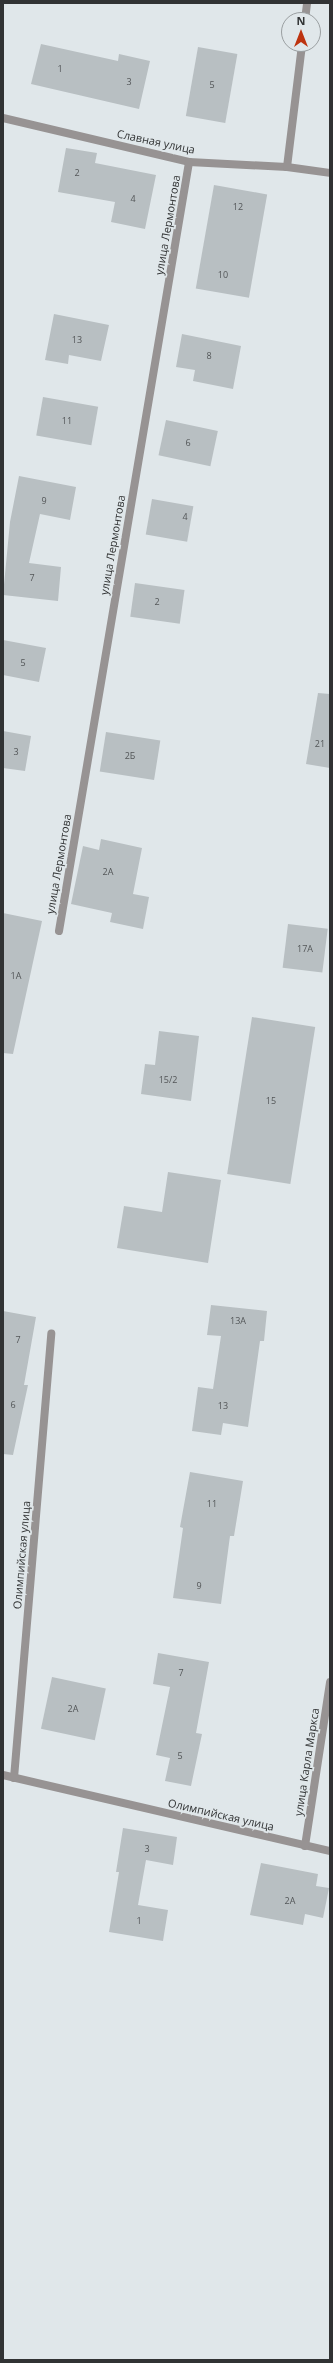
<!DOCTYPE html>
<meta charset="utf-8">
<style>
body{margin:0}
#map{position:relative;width:333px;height:2363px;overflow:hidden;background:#e0e7ea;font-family:"Open Sans",sans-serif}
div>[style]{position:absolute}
.building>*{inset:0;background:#b8bfc2;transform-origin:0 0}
.street>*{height:8px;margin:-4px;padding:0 4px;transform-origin:4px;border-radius:4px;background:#979393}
span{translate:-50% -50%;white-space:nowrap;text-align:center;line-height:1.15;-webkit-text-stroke:3.5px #e0e7ea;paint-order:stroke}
.number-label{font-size:9px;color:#535658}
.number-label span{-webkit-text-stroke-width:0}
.street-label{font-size:11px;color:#313334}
.frame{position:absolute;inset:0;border:4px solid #313334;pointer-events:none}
.north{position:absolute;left:281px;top:12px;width:40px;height:40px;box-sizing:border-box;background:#e0e7ea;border:1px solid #9a9fa1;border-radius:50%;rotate:0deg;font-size:11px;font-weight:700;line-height:16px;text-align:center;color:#313334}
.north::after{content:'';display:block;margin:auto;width:14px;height:18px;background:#bd330f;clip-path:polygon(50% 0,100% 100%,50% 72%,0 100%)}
</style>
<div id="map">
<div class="building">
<i style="clip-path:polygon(41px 44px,118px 61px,119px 54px,150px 61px,139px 109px,31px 84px)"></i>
<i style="left:198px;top:47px;width:40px;height:70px;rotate:10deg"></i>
<i style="clip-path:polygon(66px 148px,97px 153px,95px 163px,156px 175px,145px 229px,111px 222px,115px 202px,58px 192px)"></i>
<i style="left:214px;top:185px;width:54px;height:105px;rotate:10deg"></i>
<i style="clip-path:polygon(54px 314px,109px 325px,101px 361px,69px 355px,68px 364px,45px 360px)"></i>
<i style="clip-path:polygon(182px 334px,241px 346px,233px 389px,193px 381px,195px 370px,176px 367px)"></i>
<i style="left:43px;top:397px;width:56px;height:39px;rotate:10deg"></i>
<i style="left:166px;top:420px;width:53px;height:36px;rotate:12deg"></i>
<i style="clip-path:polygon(19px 476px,76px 487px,70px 520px,40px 514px,29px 563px,61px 567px,58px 601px,3px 595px,10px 522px)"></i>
<i style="left:152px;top:499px;width:42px;height:36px;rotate:10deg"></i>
<i style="left:135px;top:583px;width:50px;height:34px;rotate:8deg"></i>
<i style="clip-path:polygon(3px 640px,46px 648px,39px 682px,3px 675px)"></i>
<i style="clip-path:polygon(318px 693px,330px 694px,330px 768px,306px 764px)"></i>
<i style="clip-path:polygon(3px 731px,31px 736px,25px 771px,3px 768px)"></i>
<i style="left:106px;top:732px;width:55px;height:40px;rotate:9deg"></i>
<i style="clip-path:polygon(101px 839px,142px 848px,133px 894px,149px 897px,143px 929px,110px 922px,112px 913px,71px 904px,83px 846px,99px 850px)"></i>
<i style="clip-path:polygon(3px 913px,42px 921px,13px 1054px,3px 1053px)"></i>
<i style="left:288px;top:924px;width:40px;height:44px;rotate:7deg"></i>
<i style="left:252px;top:1017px;width:64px;height:159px;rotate:9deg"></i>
<i style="clip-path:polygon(159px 1031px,199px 1036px,191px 1101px,141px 1094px,145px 1064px,155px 1065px)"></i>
<i style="clip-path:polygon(168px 1172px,221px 1180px,208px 1263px,117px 1248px,124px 1206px,162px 1212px)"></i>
<i style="clip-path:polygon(211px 1305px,267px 1311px,264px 1341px,260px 1341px,248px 1427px,223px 1423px,221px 1435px,192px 1431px,198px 1387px,213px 1389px,221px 1336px,207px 1335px)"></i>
<i style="clip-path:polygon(3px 1311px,36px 1317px,24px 1385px,28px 1385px,13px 1455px,3px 1454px)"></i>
<i style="clip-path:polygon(190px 1472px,243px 1481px,234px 1536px,230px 1536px,221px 1604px,173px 1598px,183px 1528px,180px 1527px)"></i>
<i style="clip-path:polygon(158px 1653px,209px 1662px,196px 1733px,202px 1734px,191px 1786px,165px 1781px,170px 1758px,156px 1755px,170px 1687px,153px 1684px)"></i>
<i style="left:52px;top:1677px;width:55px;height:53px;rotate:12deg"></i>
<i style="clip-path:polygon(123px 1828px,177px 1837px,173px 1865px,146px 1860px,138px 1905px,168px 1910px,163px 1941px,109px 1932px,119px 1872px,116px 1872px)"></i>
<i style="clip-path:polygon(261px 1863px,318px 1874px,316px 1886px,329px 1888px,323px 1918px,305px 1914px,303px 1925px,250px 1915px)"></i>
</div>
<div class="street">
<i style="left:305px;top:20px;width:17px;rotate:-83deg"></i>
<i style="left:3px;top:118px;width:191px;rotate:13.3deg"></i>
<i style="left:189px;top:162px;width:98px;rotate:2.9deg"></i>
<i style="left:287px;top:167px;width:43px;rotate:7.9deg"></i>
<i style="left:287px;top:167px;width:124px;rotate:-83deg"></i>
<i style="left:59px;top:931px;width:780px;rotate:-80.4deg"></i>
<i style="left:3px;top:1775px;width:336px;rotate:13.1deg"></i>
<i style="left:14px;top:1778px;width:446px;rotate:-85.2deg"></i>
<i style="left:305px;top:1846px;width:166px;rotate:-81.3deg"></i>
</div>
<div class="number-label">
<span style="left:60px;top:69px">1</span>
<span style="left:129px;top:82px">3</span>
<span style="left:212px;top:85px">5</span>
<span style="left:77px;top:173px">2</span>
<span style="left:133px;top:199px">4</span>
<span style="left:238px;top:207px">12</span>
<span style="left:223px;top:275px">10</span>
<span style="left:77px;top:340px">13</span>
<span style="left:209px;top:356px">8</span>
<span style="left:67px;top:421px">11</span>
<span style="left:188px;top:443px">6</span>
<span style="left:44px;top:501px">9</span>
<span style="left:185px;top:517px">4</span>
<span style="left:32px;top:578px">7</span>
<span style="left:157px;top:602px">2</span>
<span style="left:23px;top:663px">5</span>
<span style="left:320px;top:744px">21</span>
<span style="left:16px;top:752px">3</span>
<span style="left:130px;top:756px">2Б</span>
<span style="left:108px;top:872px">2А</span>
<span style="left:305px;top:949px">17А</span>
<span style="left:16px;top:976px">1А</span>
<span style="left:168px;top:1080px">15/2</span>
<span style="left:271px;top:1101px">15</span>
<span style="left:238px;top:1321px">13А</span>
<span style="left:18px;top:1340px">7</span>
<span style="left:13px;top:1405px">6</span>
<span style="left:223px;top:1406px">13</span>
<span style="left:212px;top:1504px">11</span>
<span style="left:199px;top:1586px">9</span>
<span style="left:181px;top:1673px">7</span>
<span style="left:73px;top:1709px">2А</span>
<span style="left:180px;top:1756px">5</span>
<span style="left:147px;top:1849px">3</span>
<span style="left:290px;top:1901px">2А</span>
<span style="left:139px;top:1921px">1</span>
</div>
<div class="street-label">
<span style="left:156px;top:142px;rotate:12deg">Славная улица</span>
<span style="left:168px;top:225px;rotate:-80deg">улица Лермонтова</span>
<span style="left:113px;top:545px;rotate:-80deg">улица Лермонтова</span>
<span style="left:59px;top:864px;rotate:-80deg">улица Лермонтова</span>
<span style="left:22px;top:1555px;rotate:-85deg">Олимпийская улица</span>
<span style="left:307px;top:1762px;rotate:-81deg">улица Карла Маркса</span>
<span style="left:221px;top:1815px;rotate:13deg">Олимпийская улица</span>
</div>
<div class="frame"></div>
<div class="north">N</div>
</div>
